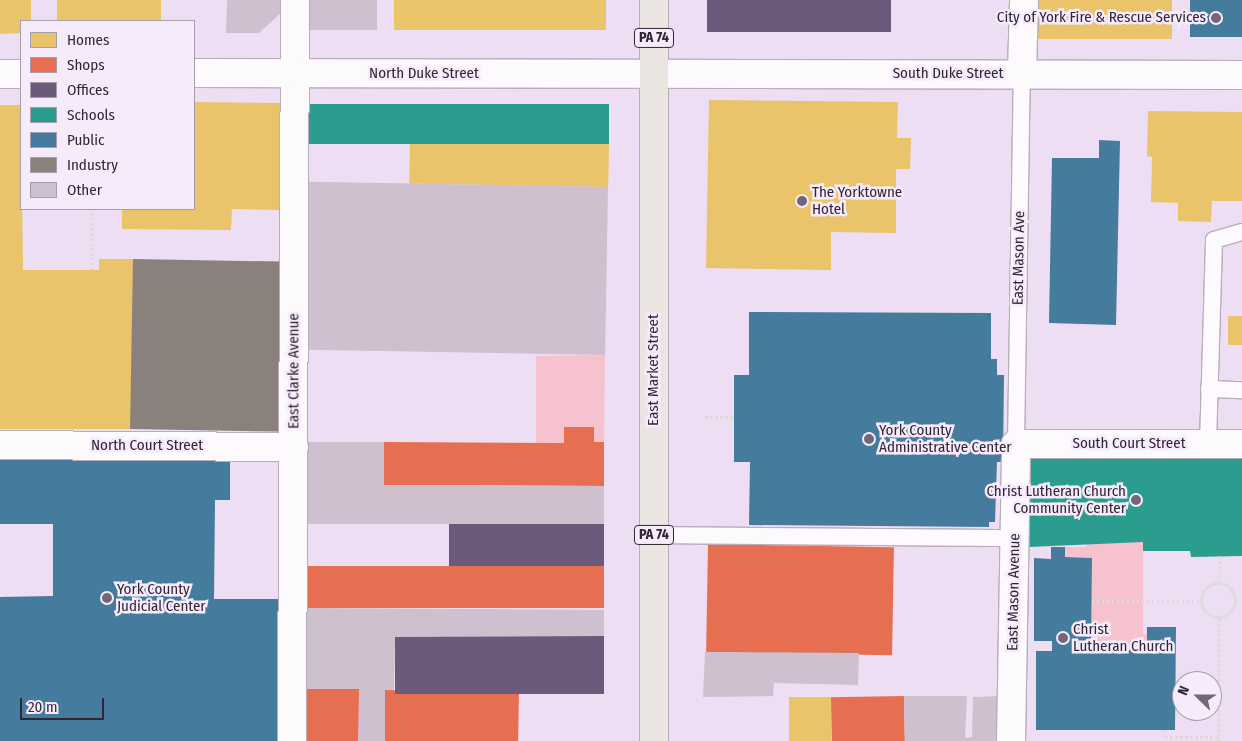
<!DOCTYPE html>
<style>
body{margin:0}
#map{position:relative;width:1242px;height:741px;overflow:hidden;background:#eedef4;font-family:"Fira Sans Condensed",sans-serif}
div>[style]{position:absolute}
.green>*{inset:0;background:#f5c2ce}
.homes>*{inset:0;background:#e9c46a;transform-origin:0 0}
.shops>*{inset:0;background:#e76f51;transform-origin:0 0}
.offices>*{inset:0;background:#6d597a;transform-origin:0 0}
.schools>*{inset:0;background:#2a9d8f;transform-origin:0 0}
.public>*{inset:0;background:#457b9d;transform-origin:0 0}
.industry>*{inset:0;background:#8a817c;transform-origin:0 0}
.building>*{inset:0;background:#cec0cf;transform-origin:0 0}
.path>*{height:3px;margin-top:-1.5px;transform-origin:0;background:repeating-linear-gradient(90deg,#dfdae0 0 2.5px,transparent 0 5px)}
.path>.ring{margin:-1.5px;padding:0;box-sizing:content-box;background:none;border:3px solid #dfdae0;border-radius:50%}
.roads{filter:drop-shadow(1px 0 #b9acbd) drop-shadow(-1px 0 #b9acbd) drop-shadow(0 1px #b9acbd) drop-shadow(0 -1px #b9acbd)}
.service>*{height:16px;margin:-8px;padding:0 8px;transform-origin:8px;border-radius:8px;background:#fcfafd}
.minor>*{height:28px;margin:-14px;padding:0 14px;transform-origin:14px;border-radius:14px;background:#fcfafd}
.tertiary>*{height:28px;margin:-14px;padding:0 14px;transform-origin:14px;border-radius:14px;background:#fcfafd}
.primary>*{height:28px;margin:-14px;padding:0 14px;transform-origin:14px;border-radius:14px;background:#ebe5e1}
.dots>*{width:14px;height:14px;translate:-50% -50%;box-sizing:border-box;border:2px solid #f6ebfa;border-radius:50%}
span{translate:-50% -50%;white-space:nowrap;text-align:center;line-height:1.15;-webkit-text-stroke:5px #f6ebfa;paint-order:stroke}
.shield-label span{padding:1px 4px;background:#f6ebfa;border:1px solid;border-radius:4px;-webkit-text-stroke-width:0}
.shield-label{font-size:14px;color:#312635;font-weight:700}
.poi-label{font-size:15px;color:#312635}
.right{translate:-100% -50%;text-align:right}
.left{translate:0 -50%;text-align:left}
.street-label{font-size:15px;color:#312635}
.legend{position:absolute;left:20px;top:20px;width:175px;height:190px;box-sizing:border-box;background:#f6ebfa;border:1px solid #a79cab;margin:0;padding:6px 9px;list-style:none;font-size:15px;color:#312635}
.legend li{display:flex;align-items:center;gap:10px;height:25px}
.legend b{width:25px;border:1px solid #a79cab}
.north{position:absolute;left:1172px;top:671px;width:50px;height:50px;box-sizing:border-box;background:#f6ebfa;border:1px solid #a79cab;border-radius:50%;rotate:292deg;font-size:14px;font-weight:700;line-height:20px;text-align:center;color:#312635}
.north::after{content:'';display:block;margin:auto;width:18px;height:22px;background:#736678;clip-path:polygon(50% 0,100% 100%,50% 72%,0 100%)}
.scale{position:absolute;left:20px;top:698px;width:84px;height:22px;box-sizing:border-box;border:2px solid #312635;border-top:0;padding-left:6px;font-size:15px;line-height:18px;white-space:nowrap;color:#312635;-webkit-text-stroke:4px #f6ebfa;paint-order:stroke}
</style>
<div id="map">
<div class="green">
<i style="clip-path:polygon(605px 355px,604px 442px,594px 442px,594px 427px,564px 427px,564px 443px,536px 443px,536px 356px)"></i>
<i style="clip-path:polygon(1143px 542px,1143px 634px,1147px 634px,1147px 650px,1091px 650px,1092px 558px,1065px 557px,1065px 547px,1086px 547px,1087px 543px)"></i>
</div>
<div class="homes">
<i style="clip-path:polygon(0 0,31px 0,31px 21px,21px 21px,21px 33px,0 34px)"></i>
<i style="left:57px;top:0;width:104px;height:21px"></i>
<i style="left:394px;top:0;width:212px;height:30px"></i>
<i style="left:1031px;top:0;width:141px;height:39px"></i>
<i style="clip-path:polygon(709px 100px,898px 102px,897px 138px,911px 138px,910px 169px,896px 169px,896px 233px,831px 232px,831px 270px,706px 268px)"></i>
<i style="clip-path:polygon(194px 102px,284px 103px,282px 210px,232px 209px,231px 230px,122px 229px,122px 209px,194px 209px)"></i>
<i style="clip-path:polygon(0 105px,21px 105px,23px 270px,99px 270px,99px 259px,133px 259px,133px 429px,0 429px)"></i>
<i style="clip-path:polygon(1148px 111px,1242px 112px,1242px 201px,1212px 201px,1211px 222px,1178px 221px,1178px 203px,1151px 202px,1152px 157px,1147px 156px)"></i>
<i style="left:609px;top:144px;width:43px;height:199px;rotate:91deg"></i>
<i style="left:1228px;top:316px;width:14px;height:29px"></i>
<i style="left:789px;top:697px;width:42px;height:44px"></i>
</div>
<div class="shops">
<i style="clip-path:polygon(564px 427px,594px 427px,594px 442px,604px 442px,604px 486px,384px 485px,384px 442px,564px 443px)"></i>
<i style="left:708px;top:544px;width:186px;height:108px;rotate:1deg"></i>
<i style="left:305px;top:566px;width:299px;height:42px"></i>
<i style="left:306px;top:689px;width:53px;height:52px"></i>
<i style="left:385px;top:690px;width:134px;height:51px;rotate:1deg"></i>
<i style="left:904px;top:696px;width:45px;height:73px;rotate:89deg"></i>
</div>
<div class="offices">
<i style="left:707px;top:0;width:184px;height:32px"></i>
<i style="left:449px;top:524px;width:155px;height:42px"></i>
<i style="left:604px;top:636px;width:58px;height:209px;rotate:90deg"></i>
</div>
<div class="schools">
<i style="left:609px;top:104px;width:40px;height:303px;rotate:90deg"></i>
<i style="clip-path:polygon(1029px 458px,1242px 458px,1242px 556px,1191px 557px,1190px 551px,1143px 551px,1143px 542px,1029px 547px)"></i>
</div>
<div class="public">
<i style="left:1190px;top:0;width:52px;height:37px"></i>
<i style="clip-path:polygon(1099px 140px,1120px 141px,1116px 325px,1049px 323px,1052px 158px,1099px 158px)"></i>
<i style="clip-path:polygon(749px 312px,991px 313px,991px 359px,997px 359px,997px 375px,1004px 375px,1003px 462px,997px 462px,995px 522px,989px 522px,989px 527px,749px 525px,750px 462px,734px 462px,734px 375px,749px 375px)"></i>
<i style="clip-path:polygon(0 456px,230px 456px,230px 500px,215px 500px,214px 599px,279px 599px,278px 741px,0 741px,0 597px,53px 596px,53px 524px,0 524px)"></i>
<i style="clip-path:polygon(1051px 547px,1065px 547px,1065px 557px,1092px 558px,1091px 650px,1147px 650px,1147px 627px,1176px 627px,1175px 730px,1036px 730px,1036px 651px,1052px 651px,1052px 641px,1034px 641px,1034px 558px,1051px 559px)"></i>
</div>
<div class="industry">
<i style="left:133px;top:259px;width:148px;height:170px;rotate:1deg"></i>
</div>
<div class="building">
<i style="clip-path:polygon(227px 0,283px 0,283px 11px,259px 33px,226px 33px)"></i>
<i style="left:310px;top:0;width:67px;height:30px"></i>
<i style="left:608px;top:187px;width:168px;height:299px;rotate:91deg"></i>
<i style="clip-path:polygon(305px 442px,384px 442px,384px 485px,604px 486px,604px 524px,305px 524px)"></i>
<i style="clip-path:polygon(305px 608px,604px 610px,604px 636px,395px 637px,394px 690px,385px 690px,385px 741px,358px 741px,359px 689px,306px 689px)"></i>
<i style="clip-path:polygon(705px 652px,859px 653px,858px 685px,774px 683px,773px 696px,703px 697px)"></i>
<i style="clip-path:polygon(904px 696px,967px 696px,965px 738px,972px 737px,973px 697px,1003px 696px,1002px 741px,905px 741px)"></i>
</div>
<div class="path">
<i style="left:92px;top:270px;width:61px;rotate:-90deg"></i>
<i style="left:705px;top:417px;width:29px"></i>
<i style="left:1219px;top:583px;width:27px;rotate:-88deg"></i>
<i class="ring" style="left:1201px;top:583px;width:31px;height:31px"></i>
<i style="left:1092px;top:601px;width:109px"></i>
<i style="left:1212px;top:691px;width:6px"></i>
<i style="left:1176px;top:692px;width:6px"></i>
<i style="left:1164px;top:730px;width:7px;rotate:82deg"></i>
<i style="left:1165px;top:737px;width:54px"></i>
<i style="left:1219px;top:741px;width:123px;rotate:-90deg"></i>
</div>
<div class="roads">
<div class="service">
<i style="left:1209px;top:389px;width:33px;rotate:2deg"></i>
<i style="left:1016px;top:444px;width:371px;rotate:-89.1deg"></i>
<i style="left:1208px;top:444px;width:204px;rotate:-88.3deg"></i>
<i style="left:1214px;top:240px;width:29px;rotate:-16deg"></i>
<i style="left:654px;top:535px;width:361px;rotate:0.5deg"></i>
</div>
<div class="minor">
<i style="left:1022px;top:73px;width:73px;rotate:-88.4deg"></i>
<i style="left:0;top:445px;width:294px;rotate:0.4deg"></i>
<i style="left:292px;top:741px;width:741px;rotate:-89.77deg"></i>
<i style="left:1011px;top:741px;width:297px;rotate:-89deg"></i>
<i style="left:1016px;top:444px;width:226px"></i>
</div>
<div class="tertiary">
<i style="left:194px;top:73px;width:1048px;rotate:0.11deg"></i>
<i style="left:0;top:74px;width:21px"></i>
</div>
<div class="primary">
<i style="left:654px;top:0;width:741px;rotate:90deg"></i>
</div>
</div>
<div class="dots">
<i style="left:1216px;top:18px;background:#736678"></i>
<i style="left:802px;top:201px;background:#736678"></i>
<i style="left:869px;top:439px;background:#736678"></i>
<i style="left:1136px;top:500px;background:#736678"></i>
<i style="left:107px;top:598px;background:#736678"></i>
<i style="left:1063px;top:638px;background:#736678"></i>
</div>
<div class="shield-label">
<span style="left:654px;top:38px">PA 74</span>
<span style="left:654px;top:535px">PA 74</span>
</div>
<div class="poi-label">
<span class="right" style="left:1206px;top:18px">City of York Fire &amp; Rescue Services</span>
<span class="left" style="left:812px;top:201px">The Yorktowne<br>Hotel</span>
<span class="left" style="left:879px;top:439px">York County<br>Administrative Center</span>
<span class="right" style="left:1126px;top:500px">Christ Lutheran Church<br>Community Center</span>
<span class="left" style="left:117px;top:598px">York County<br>Judicial Center</span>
<span class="left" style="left:1073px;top:638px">Christ<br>Lutheran Church</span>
</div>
<div class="street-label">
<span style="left:424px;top:74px">North Duke Street</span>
<span style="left:948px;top:74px">South Duke Street</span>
<span style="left:1019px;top:258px;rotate:-89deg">East Mason Ave</span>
<span style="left:654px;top:370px;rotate:-90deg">East Market Street</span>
<span style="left:294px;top:371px;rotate:-90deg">East Clarke Avenue</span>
<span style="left:1129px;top:444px">South Court Street</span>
<span style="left:147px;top:446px">North Court Street</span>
<span style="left:1014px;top:592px;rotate:-89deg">East Mason Avenue</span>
</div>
<ul class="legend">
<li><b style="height:14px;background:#e9c46a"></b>Homes</li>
<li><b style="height:14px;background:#e76f51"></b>Shops</li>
<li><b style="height:14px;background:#6d597a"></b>Offices</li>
<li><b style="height:14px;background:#2a9d8f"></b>Schools</li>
<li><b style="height:14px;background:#457b9d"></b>Public</li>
<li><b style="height:14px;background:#8a817c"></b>Industry</li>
<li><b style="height:14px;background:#cec0cf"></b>Other</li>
</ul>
<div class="north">N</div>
<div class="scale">20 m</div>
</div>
